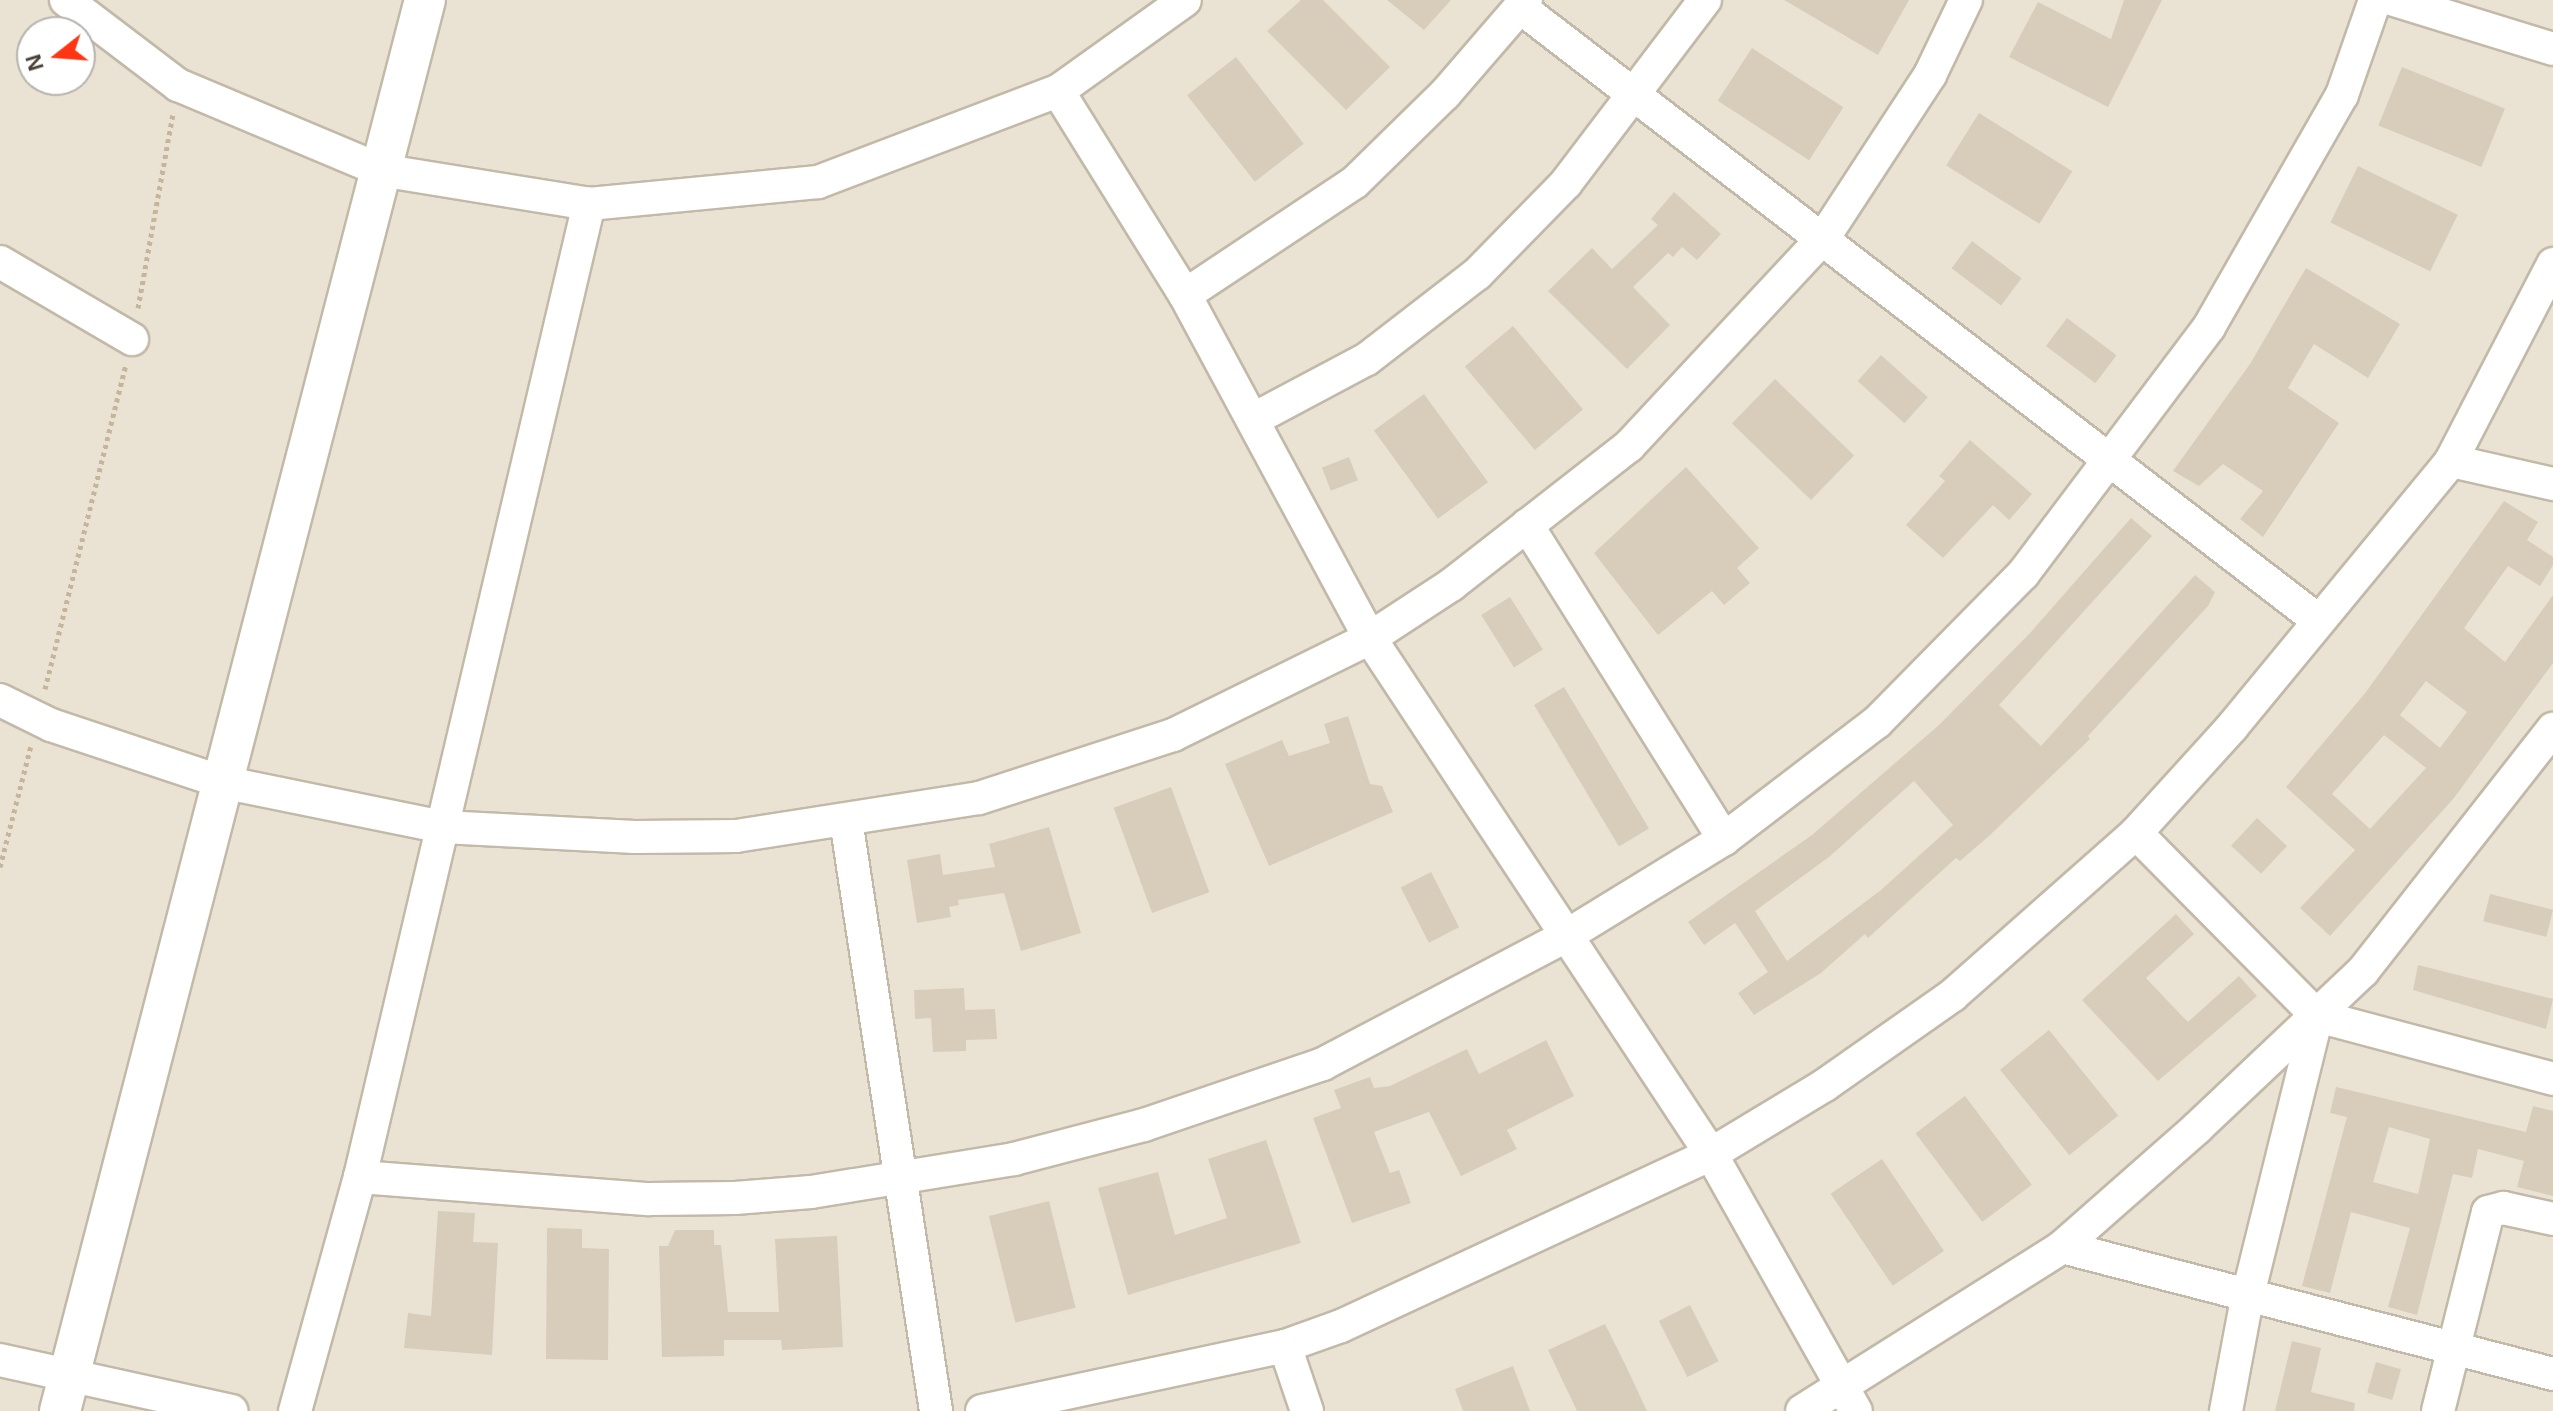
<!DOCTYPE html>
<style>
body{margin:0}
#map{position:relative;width:2553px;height:1411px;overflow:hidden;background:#f5f1e7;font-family:Arial,sans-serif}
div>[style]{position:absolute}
.residential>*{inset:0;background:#eae3d4}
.building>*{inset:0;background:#d8cdbb;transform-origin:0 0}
.path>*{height:5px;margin-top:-2.5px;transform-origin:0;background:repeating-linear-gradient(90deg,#c6b598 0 4px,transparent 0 8px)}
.roads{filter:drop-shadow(2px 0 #c2b9a8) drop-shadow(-2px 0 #c2b9a8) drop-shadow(0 2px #c2b9a8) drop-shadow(0 -2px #c2b9a8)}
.minor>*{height:32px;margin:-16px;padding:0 16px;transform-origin:16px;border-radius:16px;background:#fff}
.tertiary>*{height:40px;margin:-20px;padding:0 20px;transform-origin:20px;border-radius:20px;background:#fff}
span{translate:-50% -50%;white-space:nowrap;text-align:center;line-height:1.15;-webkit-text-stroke:6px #fff;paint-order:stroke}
.north{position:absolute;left:16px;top:16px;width:80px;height:80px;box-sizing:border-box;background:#fff;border:2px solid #b7b3ae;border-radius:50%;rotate:253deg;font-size:22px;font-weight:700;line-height:32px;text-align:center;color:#4a4135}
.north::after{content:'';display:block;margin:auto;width:28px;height:36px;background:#ff3514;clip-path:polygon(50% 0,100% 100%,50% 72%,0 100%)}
</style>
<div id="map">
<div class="residential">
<i style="clip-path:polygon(evenodd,0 0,2553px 0,2553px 1411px,0 1411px,0 0,32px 32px,80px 32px,80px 80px,32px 80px,32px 32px)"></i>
</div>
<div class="building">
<i style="clip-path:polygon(1301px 0,1323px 0,1390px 67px,1346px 110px,1267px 31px)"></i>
<i style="clip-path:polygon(1387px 0,1451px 0,1424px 30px)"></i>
<i style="clip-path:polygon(1784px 0,1909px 0,1878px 55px)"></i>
<i style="clip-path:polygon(2124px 0,2162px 0,2108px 107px,2009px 57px,2038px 2px,2111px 39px)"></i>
<i style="left:1752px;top:48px;width:109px;height:63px;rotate:33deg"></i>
<i style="left:1236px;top:57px;width:110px;height:62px;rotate:52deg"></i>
<i style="left:2402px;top:67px;width:111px;height:63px;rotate:22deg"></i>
<i style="left:1979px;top:113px;width:110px;height:62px;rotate:32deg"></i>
<i style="left:2358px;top:166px;width:111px;height:63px;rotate:26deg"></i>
<i style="clip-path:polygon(1674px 192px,1721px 234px,1697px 260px,1682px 247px,1673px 257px,1668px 253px,1633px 287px,1670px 325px,1627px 369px,1548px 291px,1592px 248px,1612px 269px,1658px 225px,1651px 219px)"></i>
<i style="left:1972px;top:241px;width:62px;height:34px;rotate:37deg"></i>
<i style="clip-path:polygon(2306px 268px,2400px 324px,2368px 378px,2314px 344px,2288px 388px,2339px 423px,2263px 537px,2240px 519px,2263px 491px,2223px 464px,2199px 486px,2173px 471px,2250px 364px)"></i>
<i style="left:2067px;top:318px;width:62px;height:35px;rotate:37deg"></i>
<i style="left:1513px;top:326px;width:109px;height:63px;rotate:50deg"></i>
<i style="left:1881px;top:355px;width:63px;height:35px;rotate:42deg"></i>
<i style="left:1775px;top:379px;width:110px;height:62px;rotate:44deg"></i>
<i style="left:1424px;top:394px;width:109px;height:62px;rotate:54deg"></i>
<i style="clip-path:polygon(1970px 440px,2032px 494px,2009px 520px,1993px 505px,1943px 558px,1906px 525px,1945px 481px,1939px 476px)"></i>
<i style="left:1349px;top:457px;width:25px;height:29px;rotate:69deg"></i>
<i style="clip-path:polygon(1686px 467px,1759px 548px,1737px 568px,1750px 583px,1724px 605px,1712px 591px,1658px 635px,1594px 553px)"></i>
<i style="clip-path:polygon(evenodd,2504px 501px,2538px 522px,2527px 540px,2553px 557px,2553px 565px,2540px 586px,2508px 566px,2464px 628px,2505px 662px,2553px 595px,2553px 663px,2454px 798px,2330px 936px,2300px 908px,2355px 850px,2286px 787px,2366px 692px,2504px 501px,2426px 681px,2467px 712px,2440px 748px,2400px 715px,2426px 681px,2504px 501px,2384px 735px,2426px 768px,2370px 829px,2332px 794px,2384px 735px)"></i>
<i style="clip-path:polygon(evenodd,2131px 518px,2152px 536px,1999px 705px,2041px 746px,2195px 575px,2215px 592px,2208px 606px,2088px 736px,2090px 739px,1989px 836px,1960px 861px,1956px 858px,1868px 938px,1865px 934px,1821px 973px,1754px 1015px,1738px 993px,1768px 972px,1735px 923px,1704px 945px,1688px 922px,1812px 835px,1939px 725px,2030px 633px,2131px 518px,1914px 781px,1953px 825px,1881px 890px,1787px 961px,1755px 911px,1829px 857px,1914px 781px)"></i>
<i style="left:1510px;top:597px;width:62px;height:34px;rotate:58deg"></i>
<i style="left:1564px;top:687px;width:165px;height:35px;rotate:59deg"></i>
<i style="clip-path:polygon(1348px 716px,1370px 784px,1382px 786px,1393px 812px,1269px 866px,1225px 764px,1282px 740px,1289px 756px,1330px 743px,1324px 724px)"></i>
<i style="left:1171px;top:787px;width:112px;height:61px;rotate:70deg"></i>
<i style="left:2257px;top:818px;width:41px;height:38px;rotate:43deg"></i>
<i style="clip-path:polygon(1049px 827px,1081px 933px,1021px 951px,1004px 893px,958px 900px,959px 905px,949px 907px,951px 917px,917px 923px,907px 860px,940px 854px,943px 875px,995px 867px,989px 844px)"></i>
<i style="left:1431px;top:872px;width:62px;height:34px;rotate:63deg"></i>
<i style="left:2490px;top:894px;width:65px;height:28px;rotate:14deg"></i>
<i style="clip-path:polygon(2176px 914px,2194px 934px,2146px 978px,2180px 1014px,2188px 1022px,2239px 976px,2257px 996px,2158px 1081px,2082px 1000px)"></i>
<i style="clip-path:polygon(2418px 965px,2553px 999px,2546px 1029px,2413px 990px)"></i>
<i style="clip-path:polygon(964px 988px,965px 1010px,995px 1009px,997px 1039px,966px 1040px,966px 1051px,933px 1052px,931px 1018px,915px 1019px,914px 990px)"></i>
<i style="left:2049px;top:1030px;width:110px;height:63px;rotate:51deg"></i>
<i style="clip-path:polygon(1546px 1040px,1574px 1096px,1507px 1130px,1517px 1149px,1461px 1176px,1429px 1112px,1374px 1132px,1390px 1173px,1399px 1170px,1411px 1203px,1352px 1223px,1313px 1118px,1341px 1108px,1334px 1090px,1370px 1077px,1374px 1088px,1390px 1086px,1467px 1049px,1479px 1074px)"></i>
<i style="clip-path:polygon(evenodd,2336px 1087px,2526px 1132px,2533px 1106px,2553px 1111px,2553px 1196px,2517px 1187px,2524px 1161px,2478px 1149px,2472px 1178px,2453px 1174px,2417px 1315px,2388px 1307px,2410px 1228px,2351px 1212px,2330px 1293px,2302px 1286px,2347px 1117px,2330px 1113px,2336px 1087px,2389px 1127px,2430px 1139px,2418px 1194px,2373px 1182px,2389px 1127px)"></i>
<i style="left:1965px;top:1096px;width:111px;height:62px;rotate:53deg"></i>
<i style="clip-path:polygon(1266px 1140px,1301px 1243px,1128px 1295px,1098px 1188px,1158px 1172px,1175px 1235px,1227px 1218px,1208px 1159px)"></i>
<i style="left:1882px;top:1159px;width:111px;height:62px;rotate:56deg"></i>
<i style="left:1049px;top:1201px;width:110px;height:62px;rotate:76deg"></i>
<i style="clip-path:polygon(438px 1211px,475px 1213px,473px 1242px,498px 1243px,492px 1355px,404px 1348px,408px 1313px,431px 1316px)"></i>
<i style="clip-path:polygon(547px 1228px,582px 1229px,582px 1248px,609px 1249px,608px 1360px,546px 1359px)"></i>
<i style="clip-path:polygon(675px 1230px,714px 1230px,714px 1245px,721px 1245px,728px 1312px,779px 1312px,775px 1239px,837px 1236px,843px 1347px,782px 1350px,781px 1340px,724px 1340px,724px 1356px,662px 1357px,659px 1246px,668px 1246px)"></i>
<i style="left:1690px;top:1305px;width:63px;height:35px;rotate:63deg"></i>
<i style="clip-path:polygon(1605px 1324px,1625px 1364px,1647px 1411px,1577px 1411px,1548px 1350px)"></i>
<i style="clip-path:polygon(2292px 1341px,2321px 1348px,2311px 1392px,2355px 1403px,2354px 1411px,2275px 1411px)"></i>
<i style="left:2376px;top:1362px;width:26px;height:32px;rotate:16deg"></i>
<i style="clip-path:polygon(1513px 1366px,1530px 1411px,1463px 1411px,1455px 1389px)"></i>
</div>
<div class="path">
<i style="left:138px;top:308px;width:198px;rotate:-79.8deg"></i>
<i style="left:45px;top:689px;width:334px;rotate:-76deg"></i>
<i style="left:0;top:867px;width:126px;rotate:-75.7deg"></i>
</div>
<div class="roads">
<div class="minor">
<i style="left:66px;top:0;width:141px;rotate:37.2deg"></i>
<i style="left:178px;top:85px;width:219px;rotate:22.8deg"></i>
<i style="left:380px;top:170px;width:212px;rotate:9.2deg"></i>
<i style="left:589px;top:204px;width:230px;rotate:-5.5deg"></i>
<i style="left:818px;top:182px;width:257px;rotate:-20.8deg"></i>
<i style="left:1058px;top:91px;width:156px;rotate:-35.6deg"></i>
<i style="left:2394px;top:0;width:166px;rotate:17.1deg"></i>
<i style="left:1521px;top:8px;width:1006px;rotate:37.53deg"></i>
<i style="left:1058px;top:91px;width:240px;rotate:58.1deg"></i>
<i style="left:1185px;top:295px;width:390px;rotate:61.7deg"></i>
<i style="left:1370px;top:638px;width:618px;rotate:56.54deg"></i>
<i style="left:1711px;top:1154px;width:295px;rotate:60.6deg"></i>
<i style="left:0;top:262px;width:153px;rotate:30.3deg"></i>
<i style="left:1185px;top:295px;width:204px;rotate:-33.6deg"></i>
<i style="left:1355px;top:182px;width:126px;rotate:-44.4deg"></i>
<i style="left:1445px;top:94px;width:124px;rotate:-49.2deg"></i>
<i style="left:1254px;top:419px;width:128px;rotate:-28deg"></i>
<i style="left:1367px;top:359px;width:139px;rotate:-37.7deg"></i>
<i style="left:1477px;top:274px;width:127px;rotate:-45.6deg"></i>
<i style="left:1566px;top:183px;width:230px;rotate:-52.8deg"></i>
<i style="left:2451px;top:461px;width:105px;rotate:12.7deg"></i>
<i style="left:1527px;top:525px;width:371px;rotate:57.9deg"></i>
<i style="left:0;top:700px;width:57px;rotate:26.1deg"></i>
<i style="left:51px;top:725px;width:180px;rotate:18.4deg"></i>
<i style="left:222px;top:782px;width:226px;rotate:11.5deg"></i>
<i style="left:443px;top:827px;width:192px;rotate:3deg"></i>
<i style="left:635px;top:837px;width:101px;rotate:-0.6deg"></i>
<i style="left:736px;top:836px;width:246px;rotate:-8.9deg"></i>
<i style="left:979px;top:798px;width:204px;rotate:-18deg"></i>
<i style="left:1173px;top:735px;width:220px;rotate:-26.2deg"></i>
<i style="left:1370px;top:638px;width:97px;rotate:-33.2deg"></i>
<i style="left:1451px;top:585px;width:226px;rotate:-38deg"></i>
<i style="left:1629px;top:446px;width:286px;rotate:-47deg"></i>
<i style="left:1824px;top:237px;width:194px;rotate:-56.8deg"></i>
<i style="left:1930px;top:75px;width:83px;rotate:-64.4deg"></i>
<i style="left:846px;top:820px;width:598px;rotate:81.34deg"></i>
<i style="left:2136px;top:833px;width:257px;rotate:45.3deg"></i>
<i style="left:2317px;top:1016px;width:244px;rotate:14.9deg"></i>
<i style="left:360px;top:1177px;width:290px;rotate:4.4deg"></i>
<i style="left:649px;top:1199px;width:86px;rotate:-0.7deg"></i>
<i style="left:735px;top:1198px;width:76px;rotate:-4.5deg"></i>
<i style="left:811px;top:1192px;width:206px;rotate:-9.2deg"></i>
<i style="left:1014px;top:1159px;width:134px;rotate:-14.7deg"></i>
<i style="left:1144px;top:1125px;width:189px;rotate:-18.8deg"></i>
<i style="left:1323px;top:1064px;width:275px;rotate:-27.8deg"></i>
<i style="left:1566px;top:936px;width:185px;rotate:-31.5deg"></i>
<i style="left:1724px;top:839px;width:193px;rotate:-37.4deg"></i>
<i style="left:1877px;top:722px;width:208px;rotate:-45.4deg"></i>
<i style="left:2023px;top:574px;width:309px;rotate:-53deg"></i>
<i style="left:2209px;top:327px;width:267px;rotate:-60.2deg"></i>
<i style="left:2342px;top:95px;width:101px;rotate:-70.8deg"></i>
<i style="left:2062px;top:1247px;width:507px;rotate:14.5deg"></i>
<i style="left:1285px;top:1346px;width:69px;rotate:71.3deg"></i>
<i style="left:0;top:1360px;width:237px;rotate:12.4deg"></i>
<i style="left:295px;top:1411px;width:243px;rotate:-74.5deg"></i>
<i style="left:360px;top:1177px;width:1000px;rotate:-76.76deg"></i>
<i style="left:982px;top:1411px;width:310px;rotate:-12.1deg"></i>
<i style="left:1285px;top:1346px;width:59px;rotate:-19.7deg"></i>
<i style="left:1341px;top:1326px;width:408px;rotate:-24.9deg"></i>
<i style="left:1711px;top:1154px;width:133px;rotate:-31.2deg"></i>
<i style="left:1825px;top:1085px;width:156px;rotate:-35.1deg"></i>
<i style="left:1953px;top:995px;width:244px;rotate:-41.5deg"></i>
<i style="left:2136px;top:833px;width:143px;rotate:-47.8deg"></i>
<i style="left:2232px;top:727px;width:345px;rotate:-50.5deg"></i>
<i style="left:2451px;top:461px;width:222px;rotate:-62.6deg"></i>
<i style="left:1802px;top:1411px;width:307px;rotate:-32.2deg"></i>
<i style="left:2062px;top:1247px;width:180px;rotate:-41.4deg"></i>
<i style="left:2197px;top:1128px;width:228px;rotate:-43.4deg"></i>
<i style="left:2363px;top:971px;width:308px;rotate:-51.9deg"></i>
<i style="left:2226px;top:1411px;width:114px;rotate:-79.4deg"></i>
<i style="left:2247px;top:1299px;width:292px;rotate:-76.1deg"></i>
<i style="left:2438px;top:1411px;width:205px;rotate:-75.9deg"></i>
<i style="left:2488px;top:1212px;width:16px;rotate:-15deg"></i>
<i style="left:2503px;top:1208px;width:51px;rotate:12.4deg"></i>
</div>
<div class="tertiary">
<i style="left:60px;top:1411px;width:1457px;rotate:-75.5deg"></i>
</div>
</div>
<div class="north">N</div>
</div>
